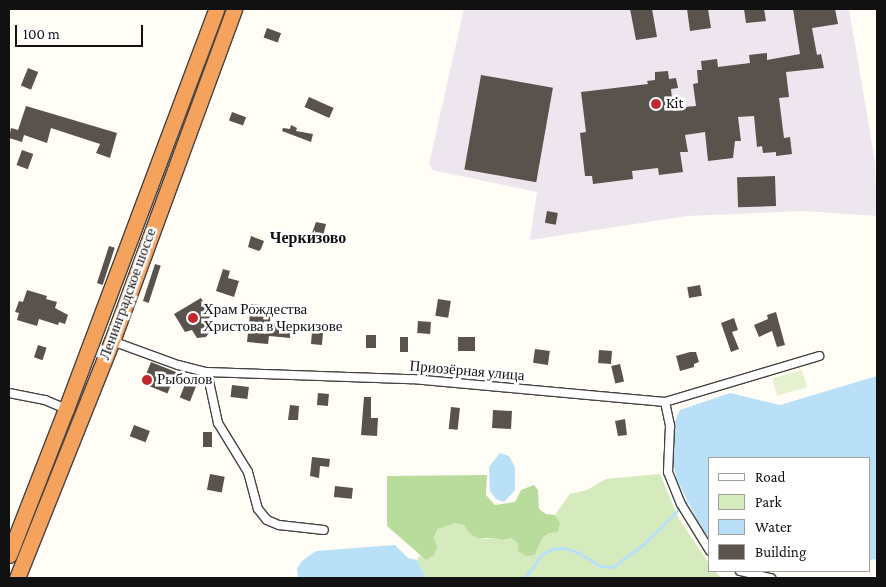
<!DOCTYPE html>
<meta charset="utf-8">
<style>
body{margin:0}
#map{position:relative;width:886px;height:587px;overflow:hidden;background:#fffdf5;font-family:"Crimson Pro",serif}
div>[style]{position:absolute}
.industrial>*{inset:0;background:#eee6ef}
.green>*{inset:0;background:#d5ebbd}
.forest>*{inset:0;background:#b9dc9c}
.pitch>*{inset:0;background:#e6f2cf;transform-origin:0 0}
.water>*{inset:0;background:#b9e0f7}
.stream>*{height:2.5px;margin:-1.25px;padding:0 1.25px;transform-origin:1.25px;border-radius:1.25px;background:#b9e0f7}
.building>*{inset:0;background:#5a524d;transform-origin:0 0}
.roads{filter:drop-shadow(1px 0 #444) drop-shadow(-1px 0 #444) drop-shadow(0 1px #444) drop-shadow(0 -1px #444)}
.street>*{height:8px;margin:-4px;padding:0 4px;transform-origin:4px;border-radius:4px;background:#fff}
.highway>*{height:15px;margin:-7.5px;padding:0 7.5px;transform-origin:7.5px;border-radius:7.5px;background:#f5a25d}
.dots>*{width:14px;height:14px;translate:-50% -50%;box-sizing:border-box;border:2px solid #fff;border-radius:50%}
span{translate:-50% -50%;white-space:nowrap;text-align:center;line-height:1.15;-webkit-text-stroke:5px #fff;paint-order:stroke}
.poi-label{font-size:15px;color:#111}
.left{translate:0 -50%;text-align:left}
.street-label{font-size:15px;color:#111}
.neighbourhood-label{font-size:16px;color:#111;font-weight:700}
.frame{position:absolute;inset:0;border:10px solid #111;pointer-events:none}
.legend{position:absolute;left:708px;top:457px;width:162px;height:115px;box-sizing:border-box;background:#fff;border:1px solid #a0a0a0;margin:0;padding:6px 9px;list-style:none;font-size:15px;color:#111}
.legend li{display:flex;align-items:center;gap:10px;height:25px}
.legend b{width:25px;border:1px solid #a0a0a0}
.scale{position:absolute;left:15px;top:25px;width:128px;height:22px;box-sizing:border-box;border:2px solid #111;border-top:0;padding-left:6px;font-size:15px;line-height:18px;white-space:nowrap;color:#111;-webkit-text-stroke:4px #fff;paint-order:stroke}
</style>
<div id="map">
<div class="industrial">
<i style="clip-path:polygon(464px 9px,849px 9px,875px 162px,877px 216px,802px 211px,687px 216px,530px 240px,537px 192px,432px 170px,429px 164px)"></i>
</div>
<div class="green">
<i style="clip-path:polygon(660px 474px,679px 519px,710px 565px,710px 571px,715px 571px,721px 578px,426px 578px,417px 560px,420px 555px,426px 560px,438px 529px,455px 523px,464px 525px,469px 533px,485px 539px,494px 538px,502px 540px,511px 538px,535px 555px,542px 538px,560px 523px,555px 515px,570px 494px,587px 490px,606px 479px)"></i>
</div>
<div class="forest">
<i style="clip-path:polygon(487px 475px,486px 495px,495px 505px,515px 502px,521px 490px,534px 485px,538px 490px,539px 509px,546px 514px,555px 515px,560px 523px,558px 532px,549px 533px,542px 538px,535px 555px,526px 556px,518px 551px,518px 543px,511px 538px,502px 540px,494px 538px,477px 538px,469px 533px,464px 525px,455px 523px,438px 529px,434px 538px,437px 547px,434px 555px,426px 560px,387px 526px,387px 476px)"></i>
</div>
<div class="pitch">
<i style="left:802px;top:370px;width:18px;height:31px;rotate:74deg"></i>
</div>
<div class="water">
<i style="clip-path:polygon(877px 376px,877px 559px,870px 560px,870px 458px,710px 458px,710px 539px,702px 530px,677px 480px,672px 459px,675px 421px,680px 410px,730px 393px,780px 405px)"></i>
<i style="clip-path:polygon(500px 453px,509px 456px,515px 467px,515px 490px,504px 502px,496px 499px,490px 491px,489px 467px)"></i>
<i style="clip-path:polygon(395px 545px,408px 558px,417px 560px,426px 578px,298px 578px,297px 569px,302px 561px,316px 551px)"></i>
</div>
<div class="stream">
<i style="left:525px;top:578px;width:28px;rotate:-55deg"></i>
<i style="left:541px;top:555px;width:13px;rotate:-29deg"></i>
<i style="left:552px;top:549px;width:13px;rotate:-4deg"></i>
<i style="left:565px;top:548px;width:13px;rotate:18deg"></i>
<i style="left:577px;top:552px;width:28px;rotate:30deg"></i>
<i style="left:601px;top:566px;width:12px;rotate:5deg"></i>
<i style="left:613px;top:567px;width:39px;rotate:-37deg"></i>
<i style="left:644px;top:544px;width:61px;rotate:-45deg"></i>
</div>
<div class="building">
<i style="clip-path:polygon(630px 9px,652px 9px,657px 37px,636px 40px)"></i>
<i style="clip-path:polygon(687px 9px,708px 9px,711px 28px,690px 31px)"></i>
<i style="clip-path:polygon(744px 9px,764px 9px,766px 21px,746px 23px)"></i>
<i style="clip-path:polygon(793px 9px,835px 9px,838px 24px,812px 28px,817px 55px,821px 54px,824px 68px,786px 72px,789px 97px,779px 98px,784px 138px,790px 137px,792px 154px,776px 156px,776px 152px,763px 153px,762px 146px,757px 147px,754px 116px,738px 117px,741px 141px,735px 141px,733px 158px,708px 161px,705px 132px,685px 135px,688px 152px,680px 152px,683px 172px,659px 175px,658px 168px,632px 171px,633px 179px,593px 184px,592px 176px,585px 176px,580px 133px,586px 132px,581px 92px,648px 84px,647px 81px,655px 80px,655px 72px,668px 71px,669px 79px,676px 78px,678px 88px,671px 89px,673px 108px,696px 106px,693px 84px,698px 83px,697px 70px,702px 70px,701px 61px,717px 59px,718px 67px,750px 63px,749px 55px,767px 53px,767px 60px,800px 54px)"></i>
<i style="left:267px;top:28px;width:15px;height:10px;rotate:20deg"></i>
<i style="left:28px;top:68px;width:11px;height:19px;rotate:22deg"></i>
<i style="left:481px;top:75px;width:73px;height:96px;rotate:10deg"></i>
<i style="left:309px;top:97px;width:27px;height:11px;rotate:24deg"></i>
<i style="clip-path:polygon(26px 106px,117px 133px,110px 158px,96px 153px,100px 144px,51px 128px,47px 143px,24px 135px,22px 142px,9px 138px,11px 128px,18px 130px)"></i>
<i style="left:232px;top:112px;width:15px;height:9px;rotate:20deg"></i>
<i style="clip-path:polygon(291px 125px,297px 128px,296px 131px,313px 134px,311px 142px,282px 131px,283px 128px,290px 129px)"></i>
<i style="left:22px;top:150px;width:12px;height:16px;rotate:20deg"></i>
<i style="left:775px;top:176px;width:30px;height:38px;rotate:88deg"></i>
<i style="left:547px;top:211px;width:11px;height:12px;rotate:10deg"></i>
<i style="clip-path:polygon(316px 222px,326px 224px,323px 236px,312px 233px)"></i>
<i style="clip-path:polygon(251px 236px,264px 241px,261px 249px,259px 251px,248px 247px)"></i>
<i style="left:109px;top:246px;width:6px;height:39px;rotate:18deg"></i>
<i style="left:155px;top:264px;width:6px;height:39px;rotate:18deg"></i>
<i style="clip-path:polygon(223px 269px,230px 271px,228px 278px,239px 281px,234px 297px,216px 291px)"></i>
<i style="left:700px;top:285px;width:11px;height:13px;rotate:80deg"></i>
<i style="clip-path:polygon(27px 290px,47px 296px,46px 299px,57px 302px,55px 308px,68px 315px,65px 324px,59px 322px,58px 325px,39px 319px,37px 326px,17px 320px,19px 313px,15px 312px,19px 301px,23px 302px)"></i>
<i style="clip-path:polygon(201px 298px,211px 316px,206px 321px,211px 330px,206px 337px,197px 338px,192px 330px,185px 332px,174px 314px)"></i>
<i style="left:438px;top:299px;width:13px;height:17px;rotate:9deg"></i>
<i style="clip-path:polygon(251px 304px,272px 306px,270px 323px,291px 325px,290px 338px,269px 336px,268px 344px,247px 342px)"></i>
<i style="clip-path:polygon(776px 312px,785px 345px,777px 347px,772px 331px,759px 337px,754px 325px,768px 319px,767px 315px)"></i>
<i style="clip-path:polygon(734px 318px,738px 330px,732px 332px,739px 349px,731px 352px,721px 323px)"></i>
<i style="left:418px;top:321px;width:13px;height:12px;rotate:4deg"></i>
<i style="left:312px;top:332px;width:11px;height:12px;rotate:5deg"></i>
<i style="left:366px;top:335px;width:10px;height:13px"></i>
<i style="left:400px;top:337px;width:8px;height:15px"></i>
<i style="left:458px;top:337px;width:17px;height:14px"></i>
<i style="left:38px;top:345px;width:9px;height:13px;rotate:18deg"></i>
<i style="left:535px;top:349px;width:15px;height:14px;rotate:8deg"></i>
<i style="left:599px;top:350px;width:13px;height:13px;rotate:4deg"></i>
<i style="clip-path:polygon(690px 352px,696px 352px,699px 362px,694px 364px,694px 367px,680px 371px,676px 356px)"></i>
<i style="left:151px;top:362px;width:27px;height:23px;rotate:22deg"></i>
<i style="left:620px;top:364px;width:18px;height:9px;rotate:77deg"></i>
<i style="left:188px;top:377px;width:11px;height:22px;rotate:22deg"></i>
<i style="left:232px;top:385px;width:17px;height:12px;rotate:7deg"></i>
<i style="left:318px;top:393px;width:11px;height:12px;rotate:5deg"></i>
<i style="clip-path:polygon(364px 397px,371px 397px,371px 418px,378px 418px,377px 436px,361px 435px)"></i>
<i style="clip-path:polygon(290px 405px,299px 406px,298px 420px,288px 420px)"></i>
<i style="left:451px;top:407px;width:9px;height:22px;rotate:6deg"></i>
<i style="left:493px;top:410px;width:19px;height:18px;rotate:3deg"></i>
<i style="clip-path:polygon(625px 419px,627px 435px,618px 436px,615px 421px)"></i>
<i style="left:134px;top:425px;width:17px;height:12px;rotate:21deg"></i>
<i style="left:203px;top:432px;width:9px;height:15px"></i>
<i style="clip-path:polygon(312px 457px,330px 459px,329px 467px,320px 466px,319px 478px,310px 476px)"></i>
<i style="left:210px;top:474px;width:15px;height:16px;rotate:11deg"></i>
<i style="left:335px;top:486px;width:18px;height:11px;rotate:6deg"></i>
</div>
<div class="roads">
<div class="street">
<i style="left:112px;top:341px;width:70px;rotate:20deg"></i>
<i style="left:178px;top:365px;width:30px;rotate:14deg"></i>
<i style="left:207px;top:372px;width:205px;rotate:2deg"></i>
<i style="left:412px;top:379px;width:254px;rotate:5.2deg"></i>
<i style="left:665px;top:402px;width:161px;rotate:-16.6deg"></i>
<i style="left:207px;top:372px;width:52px;rotate:77.8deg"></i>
<i style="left:218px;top:423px;width:57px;rotate:58.5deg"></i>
<i style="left:248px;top:472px;width:38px;rotate:75deg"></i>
<i style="left:258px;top:509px;width:14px;rotate:51deg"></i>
<i style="left:267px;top:520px;width:13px;rotate:23deg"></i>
<i style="left:279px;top:525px;width:45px;rotate:6.3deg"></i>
<i style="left:9px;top:393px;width:37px;rotate:11deg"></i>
<i style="left:45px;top:400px;width:23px;rotate:23deg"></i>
<i style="left:665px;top:402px;width:25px;rotate:78deg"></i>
<i style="left:670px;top:426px;width:46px;rotate:92.5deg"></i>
<i style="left:668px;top:472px;width:35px;rotate:68deg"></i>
<i style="left:681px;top:504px;width:55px;rotate:58.3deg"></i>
<i style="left:740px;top:571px;width:32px;rotate:13deg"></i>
</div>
<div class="highway">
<i style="left:9px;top:555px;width:157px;rotate:-68.7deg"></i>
<i style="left:66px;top:409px;width:427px;rotate:-69.4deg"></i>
<i style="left:17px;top:578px;width:255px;rotate:-68.2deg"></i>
<i style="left:112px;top:341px;width:354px;rotate:-69.8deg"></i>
</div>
</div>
<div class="dots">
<i style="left:656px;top:104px;background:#c4262e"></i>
<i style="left:193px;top:318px;background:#c4262e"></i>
<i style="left:147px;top:380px;background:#c4262e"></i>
</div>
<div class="poi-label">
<span class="left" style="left:666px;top:104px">Kit</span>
<span class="left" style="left:203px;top:318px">Храм Рождества<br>Христова в Черкизове</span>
<span class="left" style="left:157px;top:380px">Рыболов</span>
</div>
<div class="street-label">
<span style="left:128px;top:294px;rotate:-70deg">Ленинградское шоссе</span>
<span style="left:467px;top:371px;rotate:5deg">Приозёрная улица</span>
</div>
<div class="neighbourhood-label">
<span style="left:308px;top:238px">Черкизово</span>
</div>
<div class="frame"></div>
<ul class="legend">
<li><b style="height:6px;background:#fff"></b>Road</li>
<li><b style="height:14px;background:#d5ebbd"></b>Park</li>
<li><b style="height:14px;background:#b9e0f7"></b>Water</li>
<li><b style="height:14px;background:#5a524d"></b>Building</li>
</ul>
<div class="scale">100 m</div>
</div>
